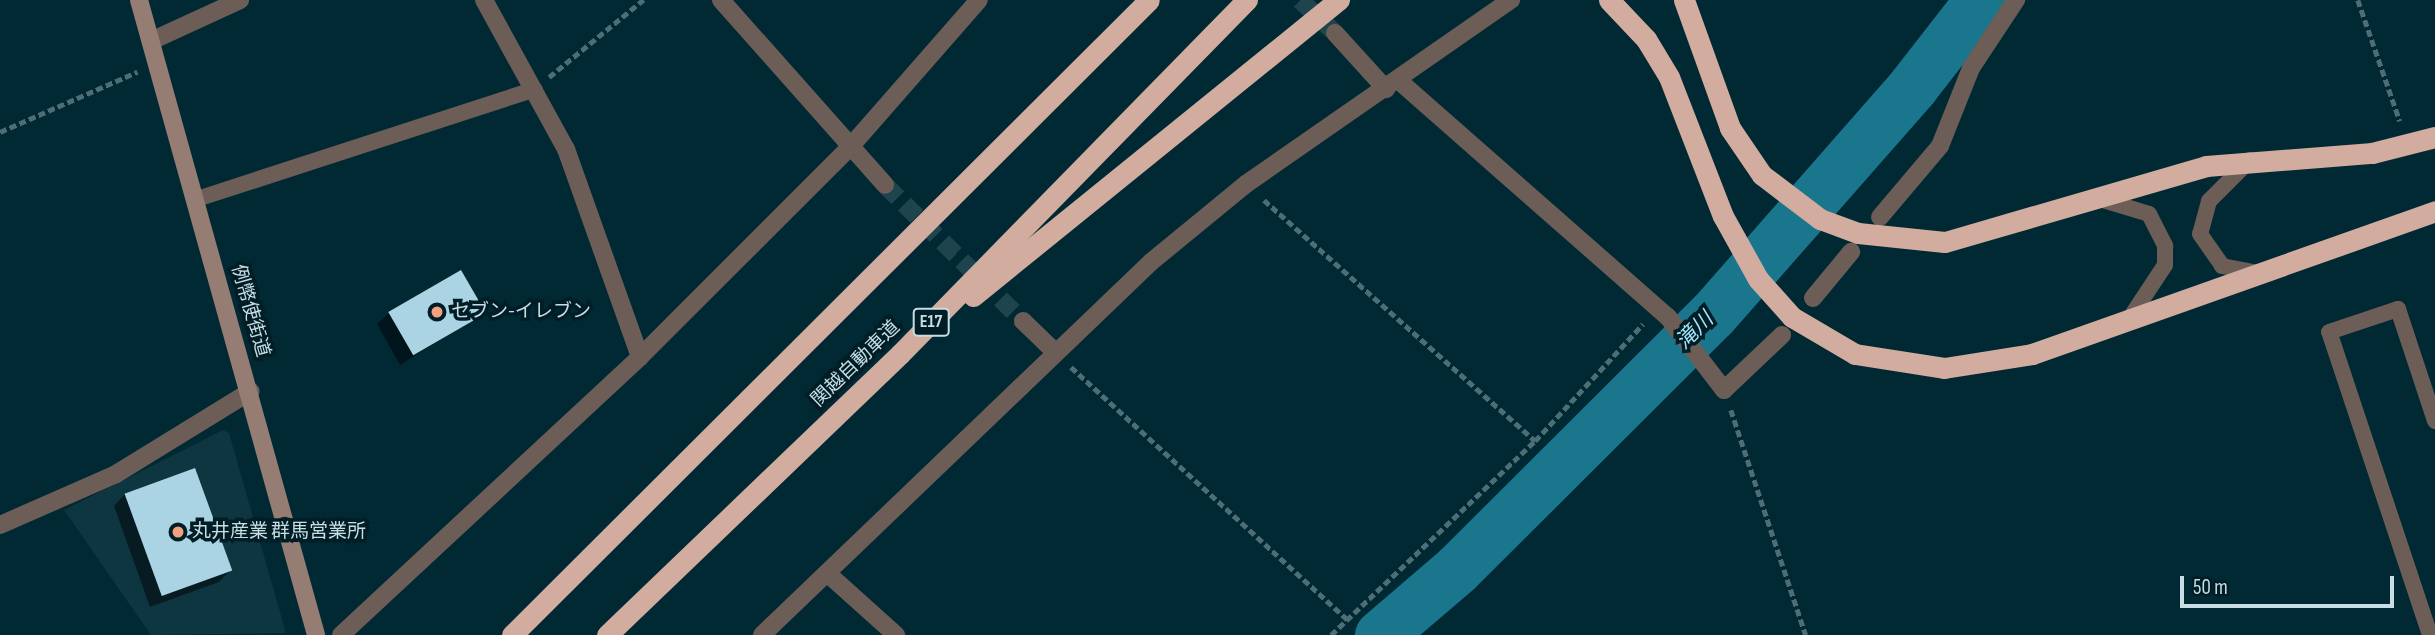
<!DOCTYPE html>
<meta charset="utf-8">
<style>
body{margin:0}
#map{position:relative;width:2435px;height:635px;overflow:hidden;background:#002934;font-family:"Sofia Sans Condensed","Noto Sans JP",sans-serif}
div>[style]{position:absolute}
.built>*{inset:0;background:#0e3641}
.shadow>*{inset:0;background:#0007}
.river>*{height:51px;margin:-25.5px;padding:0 25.5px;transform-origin:25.5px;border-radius:25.5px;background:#1a768d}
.building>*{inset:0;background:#aad4e3;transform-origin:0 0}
.minor-tunnel>*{height:18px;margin-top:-9px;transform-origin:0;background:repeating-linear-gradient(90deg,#1e444e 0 18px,transparent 0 27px)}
.path>*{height:4.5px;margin-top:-2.25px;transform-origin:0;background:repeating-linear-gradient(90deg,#4d6e77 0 7px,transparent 0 10.5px)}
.service>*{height:16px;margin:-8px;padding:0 8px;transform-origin:8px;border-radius:8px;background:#6c5d57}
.minor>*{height:18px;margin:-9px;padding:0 9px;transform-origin:9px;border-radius:9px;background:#6c5d57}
.tertiary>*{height:18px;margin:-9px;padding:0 9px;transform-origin:9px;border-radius:9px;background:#6c5d57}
.secondary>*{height:18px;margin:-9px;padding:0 9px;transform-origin:9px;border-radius:9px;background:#957d74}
.motorway>*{height:21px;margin:-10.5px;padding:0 10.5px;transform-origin:10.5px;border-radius:10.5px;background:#d2ac9e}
.dots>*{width:19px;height:19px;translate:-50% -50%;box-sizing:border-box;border:4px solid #011e27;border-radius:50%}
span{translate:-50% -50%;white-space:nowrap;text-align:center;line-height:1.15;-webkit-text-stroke:7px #011e27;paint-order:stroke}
.shield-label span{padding:2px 5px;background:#011e27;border:2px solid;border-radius:5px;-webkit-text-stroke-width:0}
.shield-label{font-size:18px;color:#c8dde4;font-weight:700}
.street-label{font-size:19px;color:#c8dde4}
.poi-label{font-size:19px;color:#c8dde4}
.left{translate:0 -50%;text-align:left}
.water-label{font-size:21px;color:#a5e5fa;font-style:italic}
.scale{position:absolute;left:2180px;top:576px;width:214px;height:32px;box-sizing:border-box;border:4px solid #c8dde4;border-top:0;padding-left:9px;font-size:21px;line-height:24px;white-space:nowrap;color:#c8dde4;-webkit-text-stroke:5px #011e27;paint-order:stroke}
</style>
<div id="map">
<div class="built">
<i style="clip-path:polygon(223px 430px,229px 433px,286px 633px,151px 635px,64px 510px)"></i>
</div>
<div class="shadow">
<i style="clip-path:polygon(389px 313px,483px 313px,400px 365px,377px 324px)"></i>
<i style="clip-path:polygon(125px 494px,230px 571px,219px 582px,150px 607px,114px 506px)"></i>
</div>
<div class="river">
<i style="left:1380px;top:635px;width:101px;rotate:-40.6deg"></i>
<i style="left:1457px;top:569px;width:361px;rotate:-44.9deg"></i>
<i style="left:1713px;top:314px;width:303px;rotate:-48.7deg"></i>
<i style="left:1913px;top:86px;width:109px;rotate:-52.1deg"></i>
</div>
<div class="building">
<i style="left:461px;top:270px;width:50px;height:84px;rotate:60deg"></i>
<i style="left:195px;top:468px;width:109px;height:75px;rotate:70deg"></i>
</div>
<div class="minor-tunnel">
<i style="left:1300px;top:0;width:48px;rotate:43.3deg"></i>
<i style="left:885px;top:185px;width:194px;rotate:44.6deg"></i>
</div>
<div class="path">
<i style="left:2358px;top:0;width:128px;rotate:70.9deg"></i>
<i style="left:549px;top:77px;width:122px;rotate:-39.3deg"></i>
<i style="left:0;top:132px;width:150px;rotate:-23.7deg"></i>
<i style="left:1264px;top:200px;width:363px;rotate:41.6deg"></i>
<i style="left:1071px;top:367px;width:375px;rotate:42.4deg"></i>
<i style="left:1731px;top:410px;width:237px;rotate:71.6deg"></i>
<i style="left:1331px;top:635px;width:282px;rotate:-43.6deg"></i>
<i style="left:1535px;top:441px;width:159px;rotate:-47.3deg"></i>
</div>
<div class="service">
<i style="left:2250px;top:160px;width:58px;rotate:135deg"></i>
<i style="left:2209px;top:201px;width:34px;rotate:105deg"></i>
<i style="left:2200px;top:234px;width:39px;rotate:55deg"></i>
<i style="left:2222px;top:266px;width:37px;rotate:11deg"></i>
<i style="left:197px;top:199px;width:355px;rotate:-18deg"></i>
<i style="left:2103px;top:200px;width:48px;rotate:16.9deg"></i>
<i style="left:2149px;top:214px;width:36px;rotate:63deg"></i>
<i style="left:2165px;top:246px;width:19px;rotate:90deg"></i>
<i style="left:2165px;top:265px;width:67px;rotate:123.5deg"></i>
<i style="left:2430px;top:635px;width:319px;rotate:-108.4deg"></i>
<i style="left:2329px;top:332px;width:73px;rotate:-18.4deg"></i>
<i style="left:2398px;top:309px;width:118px;rotate:71.7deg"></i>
</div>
<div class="minor">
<i style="left:484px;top:0;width:170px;rotate:61.2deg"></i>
<i style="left:566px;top:149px;width:221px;rotate:70.4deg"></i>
<i style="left:721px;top:0;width:247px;rotate:48.4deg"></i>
<i style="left:1335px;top:33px;width:76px;rotate:47.7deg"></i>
<i style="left:151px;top:41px;width:98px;rotate:-24.7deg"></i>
<i style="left:1398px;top:80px;width:359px;rotate:41.3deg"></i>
<i style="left:1668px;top:317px;width:92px;rotate:52.5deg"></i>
<i style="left:1724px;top:390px;width:80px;rotate:-43.5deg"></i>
<i style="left:1880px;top:217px;width:93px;rotate:-49.8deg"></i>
<i style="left:1940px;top:146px;width:84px;rotate:-68.3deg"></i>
<i style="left:1971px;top:68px;width:82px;rotate:-56.5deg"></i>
<i style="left:1813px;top:298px;width:60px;rotate:-50.4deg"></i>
<i style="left:1023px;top:321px;width:45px;rotate:44.1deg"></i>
<i style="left:0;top:525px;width:127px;rotate:-23.7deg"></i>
<i style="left:116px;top:474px;width:158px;rotate:-31.6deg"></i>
<i style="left:827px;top:573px;width:93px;rotate:41.9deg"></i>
<i style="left:762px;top:635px;width:539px;rotate:-43.8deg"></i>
<i style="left:1151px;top:262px;width:123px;rotate:-39.4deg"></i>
<i style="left:1246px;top:184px;width:323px;rotate:-34.8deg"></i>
</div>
<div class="tertiary">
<i style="left:341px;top:635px;width:408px;rotate:-42.9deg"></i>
<i style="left:640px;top:357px;width:298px;rotate:-45deg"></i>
<i style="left:851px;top:146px;width:194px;rotate:-48.8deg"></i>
</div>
<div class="secondary">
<i style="left:139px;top:0;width:659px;rotate:74.42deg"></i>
</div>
<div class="motorway">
<i style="left:1609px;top:0;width:54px;rotate:46.5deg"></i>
<i style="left:1646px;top:39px;width:44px;rotate:58.8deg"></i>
<i style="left:1669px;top:77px;width:149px;rotate:68.8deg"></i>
<i style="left:1723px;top:216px;width:72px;rotate:60.9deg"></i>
<i style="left:1758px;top:279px;width:51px;rotate:48.2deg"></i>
<i style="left:1792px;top:317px;width:73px;rotate:30.4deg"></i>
<i style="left:1855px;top:354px;width:90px;rotate:8.9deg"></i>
<i style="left:1944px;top:368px;width:89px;rotate:-9deg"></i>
<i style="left:2032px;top:354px;width:428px;rotate:-19.5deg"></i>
<i style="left:1684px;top:0;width:136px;rotate:70.2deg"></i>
<i style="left:1730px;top:128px;width:57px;rotate:55.8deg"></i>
<i style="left:1762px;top:175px;width:73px;rotate:37.2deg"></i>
<i style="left:1820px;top:219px;width:40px;rotate:20.2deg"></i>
<i style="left:1858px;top:233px;width:87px;rotate:5.9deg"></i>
<i style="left:1945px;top:242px;width:272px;rotate:-16.2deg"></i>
<i style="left:2206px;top:166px;width:167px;rotate:-4.5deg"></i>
<i style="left:2372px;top:153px;width:65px;rotate:-14.3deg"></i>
<i style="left:973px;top:296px;width:471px;rotate:-39deg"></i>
<i style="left:512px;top:635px;width:899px;rotate:-44.91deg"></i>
<i style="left:607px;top:635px;width:406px;rotate:-43.8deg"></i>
<i style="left:900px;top:354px;width:496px;rotate:-45.6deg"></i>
</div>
<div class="dots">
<i style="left:437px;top:312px;background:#f3a081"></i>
<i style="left:178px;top:532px;background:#f3a081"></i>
</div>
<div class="shield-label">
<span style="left:931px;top:322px">E17</span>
</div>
<div class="street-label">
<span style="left:250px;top:311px;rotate:74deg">例幣使街道</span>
<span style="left:856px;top:364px;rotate:-44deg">関越自動車道</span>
</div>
<div class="poi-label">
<span class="left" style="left:451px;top:312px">セブン-イレブン</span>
<span class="left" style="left:192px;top:532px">丸井産業 群馬営業所</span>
</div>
<div class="water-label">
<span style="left:1695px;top:331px;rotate:-45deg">滝川</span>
</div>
<div class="scale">50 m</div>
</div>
